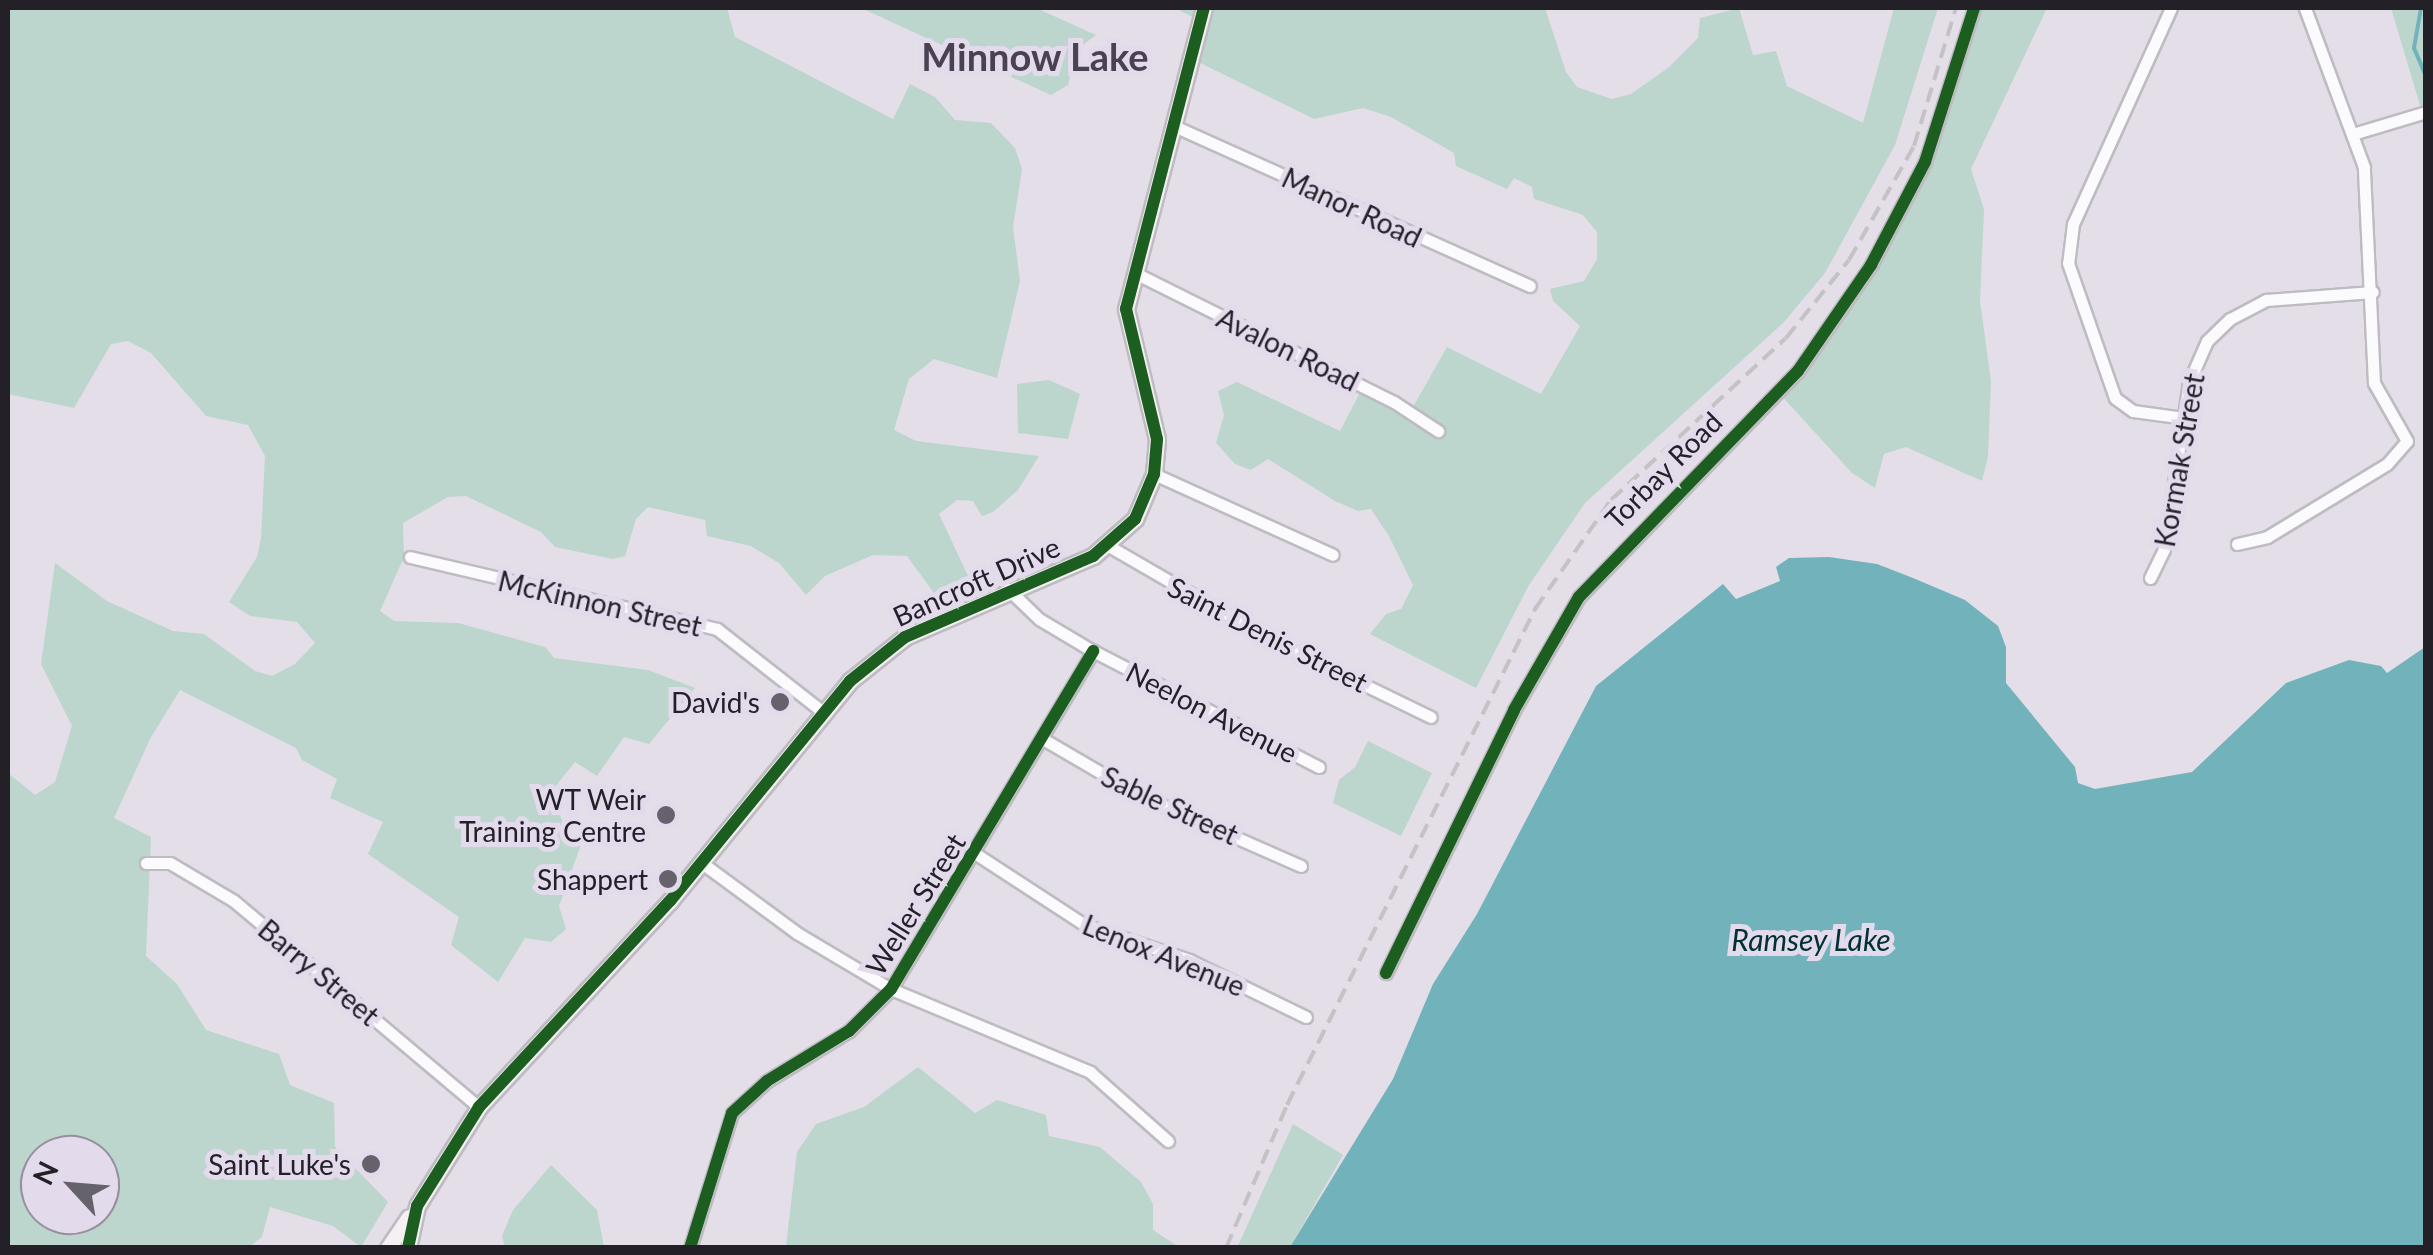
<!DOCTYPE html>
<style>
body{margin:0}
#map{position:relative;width:2433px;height:1255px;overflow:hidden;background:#e3dee8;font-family:Lato,sans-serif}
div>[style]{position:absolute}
.green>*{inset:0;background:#bcd6cd}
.water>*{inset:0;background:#72b3bb}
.stream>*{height:4px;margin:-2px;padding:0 2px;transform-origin:2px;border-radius:2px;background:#72b3bb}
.roads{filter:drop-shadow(2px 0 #bebbc2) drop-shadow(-2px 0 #bebbc2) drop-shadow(0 2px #bebbc2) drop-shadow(0 -2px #bebbc2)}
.minor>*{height:11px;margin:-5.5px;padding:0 5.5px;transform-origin:5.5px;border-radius:5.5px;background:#fbfafc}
.major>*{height:15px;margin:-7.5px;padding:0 7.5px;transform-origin:7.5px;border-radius:7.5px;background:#f5f1f3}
.rail>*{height:4px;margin-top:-2px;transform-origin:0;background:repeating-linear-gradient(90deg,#c4c2c5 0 15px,transparent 0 23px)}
.cycleway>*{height:12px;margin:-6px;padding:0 6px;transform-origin:6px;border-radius:6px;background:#1b5e20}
.dots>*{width:28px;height:28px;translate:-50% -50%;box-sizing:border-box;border:5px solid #e3daec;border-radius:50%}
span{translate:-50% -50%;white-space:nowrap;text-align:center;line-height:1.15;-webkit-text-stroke:10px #e3daec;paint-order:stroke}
.street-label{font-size:28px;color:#232027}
.poi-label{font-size:28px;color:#232027}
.right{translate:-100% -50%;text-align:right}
.water-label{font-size:30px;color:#013135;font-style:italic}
.district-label{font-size:38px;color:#4a4251;font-weight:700}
.frame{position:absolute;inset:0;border:10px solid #232027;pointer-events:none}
.north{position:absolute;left:20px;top:1135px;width:100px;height:100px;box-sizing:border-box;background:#e3daec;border:2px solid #96909d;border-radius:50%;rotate:296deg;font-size:28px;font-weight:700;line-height:40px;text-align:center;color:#232027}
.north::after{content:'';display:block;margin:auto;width:35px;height:45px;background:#66626b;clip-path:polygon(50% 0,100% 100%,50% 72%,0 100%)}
</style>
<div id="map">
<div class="green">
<i style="clip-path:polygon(evenodd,8px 8px,727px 8px,735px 37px,893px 119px,910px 84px,935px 97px,955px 120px,991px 123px,1015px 148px,1022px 169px,1013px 227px,1020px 281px,997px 378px,934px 359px,909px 379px,894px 430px,916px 441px,1039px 456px,1018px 490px,993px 512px,982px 516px,973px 501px,957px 500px,939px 514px,976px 593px,944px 607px,907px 556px,873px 555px,825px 576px,806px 595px,779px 563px,751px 546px,707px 536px,705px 520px,648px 507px,636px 519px,625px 556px,613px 559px,555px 547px,541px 532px,466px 496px,448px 497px,403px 523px,404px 557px,380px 611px,394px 621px,458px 623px,545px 647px,554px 658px,648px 670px,695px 688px,649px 744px,624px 737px,597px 776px,575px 762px,550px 793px,565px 827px,582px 842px,559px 906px,566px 929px,551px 942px,525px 938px,498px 982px,451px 945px,459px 917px,368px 854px,383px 822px,330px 798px,337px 779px,302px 760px,296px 748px,180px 690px,150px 739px,114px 818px,151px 837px,146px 956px,177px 984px,206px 1030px,279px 1054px,290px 1085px,334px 1103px,335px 1147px,388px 1202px,361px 1247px,333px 1226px,270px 1207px,262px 1237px,249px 1247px,8px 1247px,8px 773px,35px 795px,55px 782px,72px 726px,41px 664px,55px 563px,107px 601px,173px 631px,204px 634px,255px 671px,272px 676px,295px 664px,315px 643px,297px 622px,250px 616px,229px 602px,257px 557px,261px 538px,265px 456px,248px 425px,206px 416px,151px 353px,128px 341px,111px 344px,74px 408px,8px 394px,8px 8px,40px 1155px,100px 1155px,100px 1215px,40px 1215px,40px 1155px)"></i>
<i style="clip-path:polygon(861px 8px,1036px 8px,1096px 35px,1076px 50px,1068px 85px,1051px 95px)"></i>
<i style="clip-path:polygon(1174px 8px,1545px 8px,1566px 72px,1577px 87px,1612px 99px,1631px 94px,1668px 68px,1698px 38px,1700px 18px,1739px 8px,1753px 55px,1776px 51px,1787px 86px,1863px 123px,1894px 8px,1938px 8px,1895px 145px,1825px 273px,1784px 322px,1585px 503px,1529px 585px,1476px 688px,1370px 634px,1386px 614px,1401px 609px,1413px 585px,1389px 536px,1371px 509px,1358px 511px,1335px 501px,1268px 459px,1251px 470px,1235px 464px,1216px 443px,1224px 415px,1218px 391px,1237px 382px,1340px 431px,1363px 387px,1408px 416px,1447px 347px,1541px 394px,1580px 326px,1553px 301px,1550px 289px,1584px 281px,1597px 259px,1597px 232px,1583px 215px,1534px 199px,1532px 187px,1514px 178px,1507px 189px,1456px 166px,1454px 153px,1391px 117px,1363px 108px,1314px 119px,1190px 58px,1199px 20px)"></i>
<i style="clip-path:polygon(1973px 8px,2047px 8px,1971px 169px,1984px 209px,1980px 301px,1991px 381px,1988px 456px,1982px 481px,1906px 447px,1884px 454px,1875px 488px,1852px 473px,1777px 391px,1846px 304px,1924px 161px)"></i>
<i style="clip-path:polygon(2391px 8px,2425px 8px,2425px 120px,2422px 112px)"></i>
<i style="clip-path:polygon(1049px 380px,1080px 394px,1068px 439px,1018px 433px,1017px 384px)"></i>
<i style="clip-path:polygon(1368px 741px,1432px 773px,1401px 836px,1333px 803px,1339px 780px,1355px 767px)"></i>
<i style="clip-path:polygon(918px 1067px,975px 1113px,997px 1100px,1046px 1115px,1049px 1136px,1100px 1147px,1141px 1182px,1153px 1204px,1153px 1230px,1179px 1247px,786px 1247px,797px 1152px,816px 1124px,864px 1107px)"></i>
<i style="clip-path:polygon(1293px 1124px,1343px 1155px,1290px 1247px,1237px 1248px)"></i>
<i style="clip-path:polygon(551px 1165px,597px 1210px,604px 1247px,505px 1247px,502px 1236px,513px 1210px)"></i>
</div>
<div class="water">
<i style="clip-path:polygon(1829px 557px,1877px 564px,1913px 578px,1965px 600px,1998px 626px,2006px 647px,2006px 683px,2075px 767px,2078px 783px,2095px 789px,2192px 772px,2286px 683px,2349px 660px,2381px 666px,2387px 673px,2425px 647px,2425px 1247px,1290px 1247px,1393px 1079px,1433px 984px,1477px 914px,1596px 686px,1723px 584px,1736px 599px,1780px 581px,1776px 567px,1789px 558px)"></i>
</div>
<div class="stream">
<i style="left:2421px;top:8px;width:41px;rotate:99.9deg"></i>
<i style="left:2414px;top:48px;width:30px;rotate:67deg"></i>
</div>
<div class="roads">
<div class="minor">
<i style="left:2171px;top:8px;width:237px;rotate:114.4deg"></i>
<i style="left:2073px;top:224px;width:39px;rotate:97deg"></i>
<i style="left:2068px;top:263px;width:143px;rotate:70.8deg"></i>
<i style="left:2115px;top:398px;width:22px;rotate:36deg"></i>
<i style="left:2133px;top:411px;width:51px;rotate:7.8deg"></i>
<i style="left:1174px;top:126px;width:390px;rotate:24.2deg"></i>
<i style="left:2353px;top:134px;width:76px;rotate:-16.8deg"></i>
<i style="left:1135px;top:273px;width:289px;rotate:26.5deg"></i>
<i style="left:1394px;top:402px;width:53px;rotate:33.4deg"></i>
<i style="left:1154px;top:474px;width:196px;rotate:24.3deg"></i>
<i style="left:2237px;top:544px;width:31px;rotate:-13deg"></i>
<i style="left:2267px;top:537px;width:140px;rotate:-31.3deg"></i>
<i style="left:2387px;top:464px;width:30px;rotate:-49deg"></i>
<i style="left:2407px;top:441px;width:67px;rotate:-119.6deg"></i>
<i style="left:2374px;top:383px;width:216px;rotate:-92.7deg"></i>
<i style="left:2364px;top:167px;width:170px;rotate:-110.4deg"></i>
<i style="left:1107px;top:545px;width:184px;rotate:30.1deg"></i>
<i style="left:1266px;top:637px;width:183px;rotate:25.9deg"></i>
<i style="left:410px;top:557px;width:315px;rotate:13.2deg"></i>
<i style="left:717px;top:629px;width:135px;rotate:38.1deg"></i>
<i style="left:2150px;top:578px;width:32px;rotate:-64deg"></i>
<i style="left:2164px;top:549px;width:169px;rotate:-81.5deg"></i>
<i style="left:2189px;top:382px;width:45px;rotate:-66.3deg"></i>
<i style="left:2207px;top:341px;width:32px;rotate:-44deg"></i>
<i style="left:2230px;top:319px;width:41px;rotate:-27.8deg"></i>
<i style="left:2266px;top:300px;width:107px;rotate:-4.3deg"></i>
<i style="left:1008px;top:589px;width:43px;rotate:44.1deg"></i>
<i style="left:1039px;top:619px;width:63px;rotate:30.7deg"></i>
<i style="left:1093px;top:651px;width:254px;rotate:27.2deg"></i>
<i style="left:1043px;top:739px;width:109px;rotate:30.3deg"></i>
<i style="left:1137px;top:794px;width:179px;rotate:23.7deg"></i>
<i style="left:976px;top:854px;width:130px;rotate:33.1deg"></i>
<i style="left:1085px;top:925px;width:110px;rotate:18.6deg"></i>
<i style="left:1189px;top:960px;width:130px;rotate:26deg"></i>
<i style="left:146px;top:863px;width:24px"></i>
<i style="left:170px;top:863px;width:74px;rotate:30.7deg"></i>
<i style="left:234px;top:901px;width:320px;rotate:40.1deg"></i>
<i style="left:702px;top:863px;width:118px;rotate:36.4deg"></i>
<i style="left:797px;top:933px;width:109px;rotate:30.8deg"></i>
<i style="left:891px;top:989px;width:216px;rotate:22.6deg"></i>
<i style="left:1090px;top:1072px;width:104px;rotate:41.5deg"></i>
<i style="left:1386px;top:973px;width:292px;rotate:-64deg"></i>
<i style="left:1514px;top:710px;width:130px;rotate:-60.1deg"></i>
<i style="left:1579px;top:597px;width:315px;rotate:-45.9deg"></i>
<i style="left:1798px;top:371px;width:129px;rotate:-55.4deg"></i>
<i style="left:1871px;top:265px;width:116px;rotate:-62.3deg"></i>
<i style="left:1925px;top:162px;width:162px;rotate:-72.3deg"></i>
<i style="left:690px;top:1248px;width:141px;rotate:-72.7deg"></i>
<i style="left:732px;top:1113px;width:47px;rotate:-42.4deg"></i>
<i style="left:767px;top:1081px;width:96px;rotate:-31.4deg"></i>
<i style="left:849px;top:1031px;width:59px;rotate:-45deg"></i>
<i style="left:891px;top:989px;width:394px;rotate:-59.1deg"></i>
</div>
<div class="major">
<i style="left:388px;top:1248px;width:37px;rotate:-56deg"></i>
<i style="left:408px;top:1248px;width:43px;rotate:-77.9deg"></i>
<i style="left:417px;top:1206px;width:117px;rotate:-57.9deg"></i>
<i style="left:479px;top:1107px;width:281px;rotate:-47.2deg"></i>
<i style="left:670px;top:901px;width:284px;rotate:-50.7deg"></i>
<i style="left:850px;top:681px;width:70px;rotate:-38.7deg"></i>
<i style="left:905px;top:637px;width:205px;rotate:-23.3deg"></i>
<i style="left:1093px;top:556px;width:56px;rotate:-41.4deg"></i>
<i style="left:1135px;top:519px;width:49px;rotate:-67.1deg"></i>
<i style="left:1154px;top:474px;width:35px;rotate:-85deg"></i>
<i style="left:1157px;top:439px;width:134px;rotate:-103.4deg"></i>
<i style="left:1126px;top:309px;width:311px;rotate:-75.5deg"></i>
</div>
</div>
<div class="rail">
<i style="left:1226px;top:1248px;width:155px;rotate:-66.9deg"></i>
<i style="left:1287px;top:1105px;width:555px;rotate:-63.43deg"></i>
<i style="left:1535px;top:609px;width:133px;rotate:-55.1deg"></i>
<i style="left:1611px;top:500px;width:238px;rotate:-42.8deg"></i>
<i style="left:1786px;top:338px;width:100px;rotate:-51.1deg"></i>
<i style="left:1849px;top:260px;width:131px;rotate:-60.3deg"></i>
<i style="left:1914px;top:146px;width:144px;rotate:-73.1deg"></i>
</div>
<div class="cycleway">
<i style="left:1386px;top:973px;width:292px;rotate:-64deg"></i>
<i style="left:1514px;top:710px;width:130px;rotate:-60.1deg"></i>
<i style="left:1579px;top:597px;width:315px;rotate:-45.9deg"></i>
<i style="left:1798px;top:371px;width:129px;rotate:-55.4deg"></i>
<i style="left:1871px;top:265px;width:116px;rotate:-62.3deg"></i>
<i style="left:1925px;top:162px;width:162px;rotate:-72.3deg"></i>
<i style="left:408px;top:1248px;width:43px;rotate:-77.9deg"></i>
<i style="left:417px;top:1206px;width:117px;rotate:-57.9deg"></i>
<i style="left:479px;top:1107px;width:281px;rotate:-47.2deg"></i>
<i style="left:670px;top:901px;width:284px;rotate:-50.7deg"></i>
<i style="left:850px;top:681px;width:70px;rotate:-38.7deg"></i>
<i style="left:905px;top:637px;width:205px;rotate:-23.3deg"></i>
<i style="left:1093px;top:556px;width:56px;rotate:-41.4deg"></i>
<i style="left:1135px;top:519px;width:49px;rotate:-67.1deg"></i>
<i style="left:1154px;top:474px;width:35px;rotate:-85deg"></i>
<i style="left:1157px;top:439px;width:134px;rotate:-103.4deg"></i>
<i style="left:1126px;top:309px;width:311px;rotate:-75.5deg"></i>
<i style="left:690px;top:1248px;width:141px;rotate:-72.7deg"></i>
<i style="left:732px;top:1113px;width:47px;rotate:-42.4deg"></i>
<i style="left:767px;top:1081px;width:96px;rotate:-31.4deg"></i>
<i style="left:849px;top:1031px;width:59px;rotate:-45deg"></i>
<i style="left:891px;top:989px;width:394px;rotate:-59.1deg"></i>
</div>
<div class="dots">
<i style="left:780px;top:702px;background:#66626b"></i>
<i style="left:666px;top:815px;background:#66626b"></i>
<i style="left:668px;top:879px;background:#66626b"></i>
<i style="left:371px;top:1164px;background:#66626b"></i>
</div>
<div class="street-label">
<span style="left:1352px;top:207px;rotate:25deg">Manor Road</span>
<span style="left:1288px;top:349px;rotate:26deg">Avalon Road</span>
<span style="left:2179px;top:460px;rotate:-80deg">Kormak Street</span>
<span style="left:1663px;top:470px;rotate:-45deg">Torbay Road</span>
<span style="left:976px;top:581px;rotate:-24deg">Bancroft Drive</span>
<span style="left:600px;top:603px;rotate:13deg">McKinnon Street</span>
<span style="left:1268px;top:634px;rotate:27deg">Saint Denis Street</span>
<span style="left:1212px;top:712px;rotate:27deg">Neelon Avenue</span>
<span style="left:1170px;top:805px;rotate:25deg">Sable Street</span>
<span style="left:915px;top:904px;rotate:-58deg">Weller Street</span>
<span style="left:1164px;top:955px;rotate:22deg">Lenox Avenue</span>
<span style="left:319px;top:972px;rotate:40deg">Barry Street</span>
</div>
<div class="poi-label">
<span class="right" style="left:760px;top:702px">David's</span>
<span class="right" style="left:646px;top:815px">WT Weir<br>Training Centre</span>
<span class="right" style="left:648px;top:879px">Shappert</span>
<span class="right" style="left:351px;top:1164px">Saint Luke's</span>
</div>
<div class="water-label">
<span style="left:1811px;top:939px">Ramsey Lake</span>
</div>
<div class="district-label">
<span style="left:1035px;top:57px">Minnow Lake</span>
</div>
<div class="frame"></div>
<div class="north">N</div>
</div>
